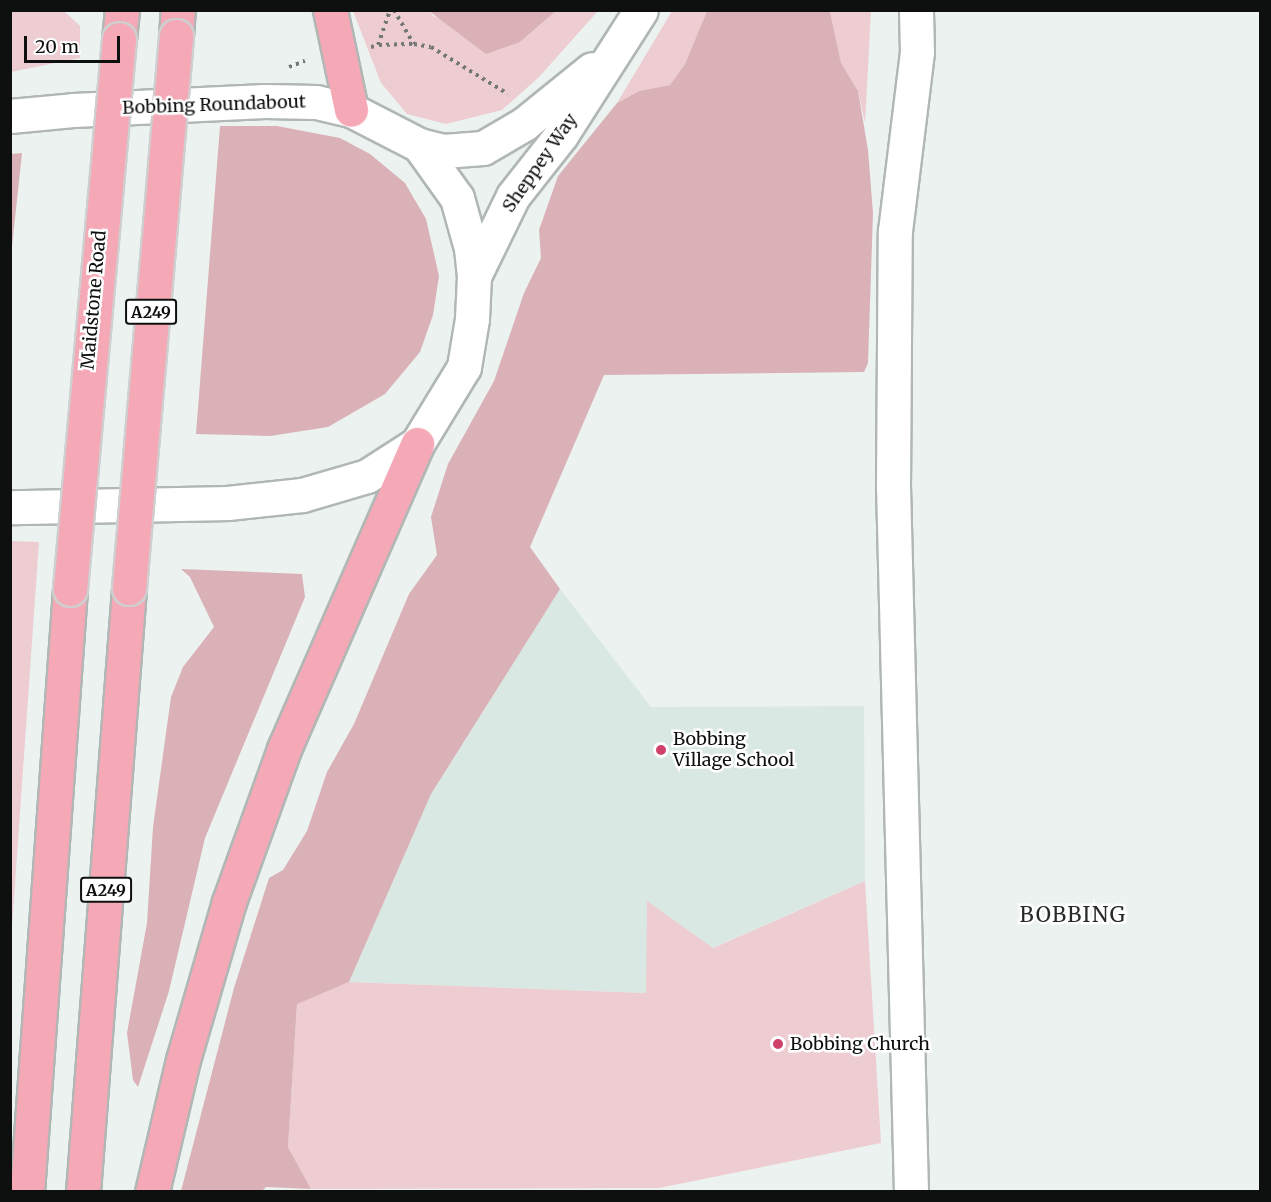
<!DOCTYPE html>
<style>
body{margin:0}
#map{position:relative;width:1271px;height:1202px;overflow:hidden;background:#ecf2f0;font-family:Merriweather,serif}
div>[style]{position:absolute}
.built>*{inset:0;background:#d9e8e2}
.green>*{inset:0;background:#edcdd2}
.forest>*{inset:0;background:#d9b1b7}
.path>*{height:4px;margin-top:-2px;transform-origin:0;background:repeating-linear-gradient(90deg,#737776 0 3px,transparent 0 7.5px)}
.roads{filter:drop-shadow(2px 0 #b0b7b4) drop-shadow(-2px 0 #b0b7b4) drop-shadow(0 2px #b0b7b4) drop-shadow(0 -2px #b0b7b4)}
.secondary>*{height:33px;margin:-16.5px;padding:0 16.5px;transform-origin:16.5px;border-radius:16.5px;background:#fff}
.highway>*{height:33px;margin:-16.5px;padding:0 16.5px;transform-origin:16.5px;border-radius:16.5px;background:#f5a8b6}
.bridges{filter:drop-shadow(2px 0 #cfcfcf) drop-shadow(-2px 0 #cfcfcf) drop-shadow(0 2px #cfcfcf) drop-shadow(0 -2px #cfcfcf)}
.highway-bridge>*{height:33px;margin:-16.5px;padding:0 16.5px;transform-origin:16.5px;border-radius:16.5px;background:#f5a8b6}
.dots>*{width:16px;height:16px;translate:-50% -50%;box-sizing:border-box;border:3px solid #fff;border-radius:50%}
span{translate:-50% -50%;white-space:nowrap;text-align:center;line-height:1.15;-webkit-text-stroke:5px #fff;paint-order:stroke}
.shield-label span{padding:2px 4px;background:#fff;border:2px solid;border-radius:4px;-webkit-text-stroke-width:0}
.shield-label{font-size:16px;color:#0e100f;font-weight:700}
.street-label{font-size:18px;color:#0e100f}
.poi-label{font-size:18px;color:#0e100f}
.left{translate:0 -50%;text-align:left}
.quarter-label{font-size:21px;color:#262b29;letter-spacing:1.5px}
.frame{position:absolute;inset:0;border:12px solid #0e100f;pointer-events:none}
.scale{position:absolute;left:24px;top:36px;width:96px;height:27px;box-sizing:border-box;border:3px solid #0e100f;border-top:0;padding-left:8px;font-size:18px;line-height:21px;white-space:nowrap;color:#0e100f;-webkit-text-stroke:4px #fff;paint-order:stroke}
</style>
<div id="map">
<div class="built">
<i style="clip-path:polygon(560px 589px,651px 707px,864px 706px,865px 881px,712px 948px,646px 993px,349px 982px,431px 794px)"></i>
</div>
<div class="green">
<i style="clip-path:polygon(11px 11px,64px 11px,80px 26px,80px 58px,11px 72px)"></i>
<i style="clip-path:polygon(353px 11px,429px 11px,433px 16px,520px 42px,556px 11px,598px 11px,539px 77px,502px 110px,446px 124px,407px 114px,381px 83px)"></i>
<i style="clip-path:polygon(672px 11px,707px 11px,685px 64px,670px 85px,639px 91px,617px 103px)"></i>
<i style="clip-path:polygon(830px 11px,871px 11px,865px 123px,858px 91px,841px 63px)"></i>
<i style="clip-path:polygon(11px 541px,39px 542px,11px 941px,10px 541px)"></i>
<i style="clip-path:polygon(865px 881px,881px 1143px,659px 1188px,311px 1189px,288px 1147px,297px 1003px,349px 982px,646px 993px,647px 901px,713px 948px)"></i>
</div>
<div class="forest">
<i style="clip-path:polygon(429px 11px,556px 11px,520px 42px,486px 54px)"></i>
<i style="clip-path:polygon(707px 11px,830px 11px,841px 63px,858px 91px,868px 150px,873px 213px,868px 363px,864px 372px,604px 375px,530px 547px,560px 589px,431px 794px,349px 982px,297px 1004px,288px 1147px,311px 1189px,266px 1187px,262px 1191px,181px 1191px,234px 988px,269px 878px,283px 870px,307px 831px,327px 772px,354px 724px,409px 594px,437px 555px,431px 517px,448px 464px,494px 381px,524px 293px,541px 258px,539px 230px,558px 176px,617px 103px,639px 91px,670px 85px,685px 64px)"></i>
<i style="clip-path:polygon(220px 126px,277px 126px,340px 138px,370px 154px,405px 183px,426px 219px,439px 276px,433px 315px,420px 352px,385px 394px,328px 427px,270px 436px,196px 434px)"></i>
<i style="clip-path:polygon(22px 153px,11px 256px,11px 154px)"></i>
<i style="clip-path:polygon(181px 569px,302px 574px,305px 597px,205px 838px,169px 991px,138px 1087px,133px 1080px,127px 1033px,147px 923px,153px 827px,171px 697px,183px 667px,214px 627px,190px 577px)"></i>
</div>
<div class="path">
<i style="left:394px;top:10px;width:39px;rotate:60deg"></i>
<i style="left:414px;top:44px;width:17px;rotate:10deg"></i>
<i style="left:431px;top:47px;width:90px;rotate:31.4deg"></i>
<i style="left:379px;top:45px;width:34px;rotate:-2deg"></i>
<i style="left:371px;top:47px;width:7px;rotate:-16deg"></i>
<i style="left:378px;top:45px;width:37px;rotate:-71deg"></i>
<i style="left:289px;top:67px;width:17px;rotate:-21deg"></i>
</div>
<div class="roads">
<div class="secondary">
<i style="left:10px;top:116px;width:63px;rotate:-5.4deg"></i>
<i style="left:73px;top:110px;width:192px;rotate:-2.7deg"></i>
<i style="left:265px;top:101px;width:51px;rotate:1.1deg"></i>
<i style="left:316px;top:102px;width:36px;rotate:13deg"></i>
<i style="left:351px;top:110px;width:76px;rotate:27.2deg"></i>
<i style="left:419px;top:145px;width:65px;rotate:54.4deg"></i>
<i style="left:457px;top:198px;width:52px;rotate:74.4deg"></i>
<i style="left:471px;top:248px;width:28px;rotate:84deg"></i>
<i style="left:474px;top:276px;width:43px;rotate:92.7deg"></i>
<i style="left:472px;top:319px;width:49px;rotate:99.5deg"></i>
<i style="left:464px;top:367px;width:90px;rotate:121.4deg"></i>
<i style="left:417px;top:444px;width:59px;rotate:147.4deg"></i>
<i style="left:367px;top:476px;width:68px;rotate:163.7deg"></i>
<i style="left:302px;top:495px;width:75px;rotate:173.9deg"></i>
<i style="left:227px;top:503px;width:217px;rotate:178.9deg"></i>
<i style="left:419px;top:145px;width:25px;rotate:14deg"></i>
<i style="left:443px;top:151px;width:40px;rotate:-4.3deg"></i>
<i style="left:483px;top:148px;width:48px;rotate:-30.3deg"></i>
<i style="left:524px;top:124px;width:87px;rotate:-39deg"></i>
<i style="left:474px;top:276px;width:89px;rotate:-64deg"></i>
<i style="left:513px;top:196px;width:78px;rotate:-51.8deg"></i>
<i style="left:561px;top:135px;width:148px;rotate:-57.4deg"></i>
<i style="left:911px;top:1192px;width:706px;rotate:-91.46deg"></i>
<i style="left:893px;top:486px;width:255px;rotate:-89.6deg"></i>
<i style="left:895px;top:231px;width:180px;rotate:-83deg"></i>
<i style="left:917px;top:52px;width:42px;rotate:-91.4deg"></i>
</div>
<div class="highway">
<i style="left:330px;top:10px;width:102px;rotate:78.1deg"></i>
<i style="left:176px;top:36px;width:26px;rotate:-86deg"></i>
<i style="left:119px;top:39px;width:29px;rotate:-84deg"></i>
<i style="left:27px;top:1192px;width:605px;rotate:-85.92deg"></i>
<i style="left:83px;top:1192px;width:606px;rotate:-85.64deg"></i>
<i style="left:152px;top:1192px;width:136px;rotate:-76.8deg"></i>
<i style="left:183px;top:1060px;width:165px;rotate:-73.8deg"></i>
<i style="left:229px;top:902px;width:163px;rotate:-70.2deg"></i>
<i style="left:284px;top:749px;width:333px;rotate:-66.4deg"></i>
</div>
</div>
<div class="bridges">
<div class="highway-bridge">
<i style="left:129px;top:588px;width:554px;rotate:-85.13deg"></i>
<i style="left:70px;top:589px;width:552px;rotate:-84.91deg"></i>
</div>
</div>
<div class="dots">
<i style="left:661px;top:750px;background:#cf416a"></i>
<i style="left:778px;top:1044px;background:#cf416a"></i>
</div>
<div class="shield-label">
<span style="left:151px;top:312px">A249</span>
<span style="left:106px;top:890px">A249</span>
</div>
<div class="street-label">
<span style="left:214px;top:105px;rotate:-2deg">Bobbing Roundabout</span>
<span style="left:540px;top:163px;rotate:-55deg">Sheppey Way</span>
<span style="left:94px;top:300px;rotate:-85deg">Maidstone Road</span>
</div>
<div class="poi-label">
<span class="left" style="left:673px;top:750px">Bobbing<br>Village School</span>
<span class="left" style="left:790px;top:1044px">Bobbing Church</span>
</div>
<div class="quarter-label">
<span style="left:1073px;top:915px">BOBBING</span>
</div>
<div class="frame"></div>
<div class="scale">20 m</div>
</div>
